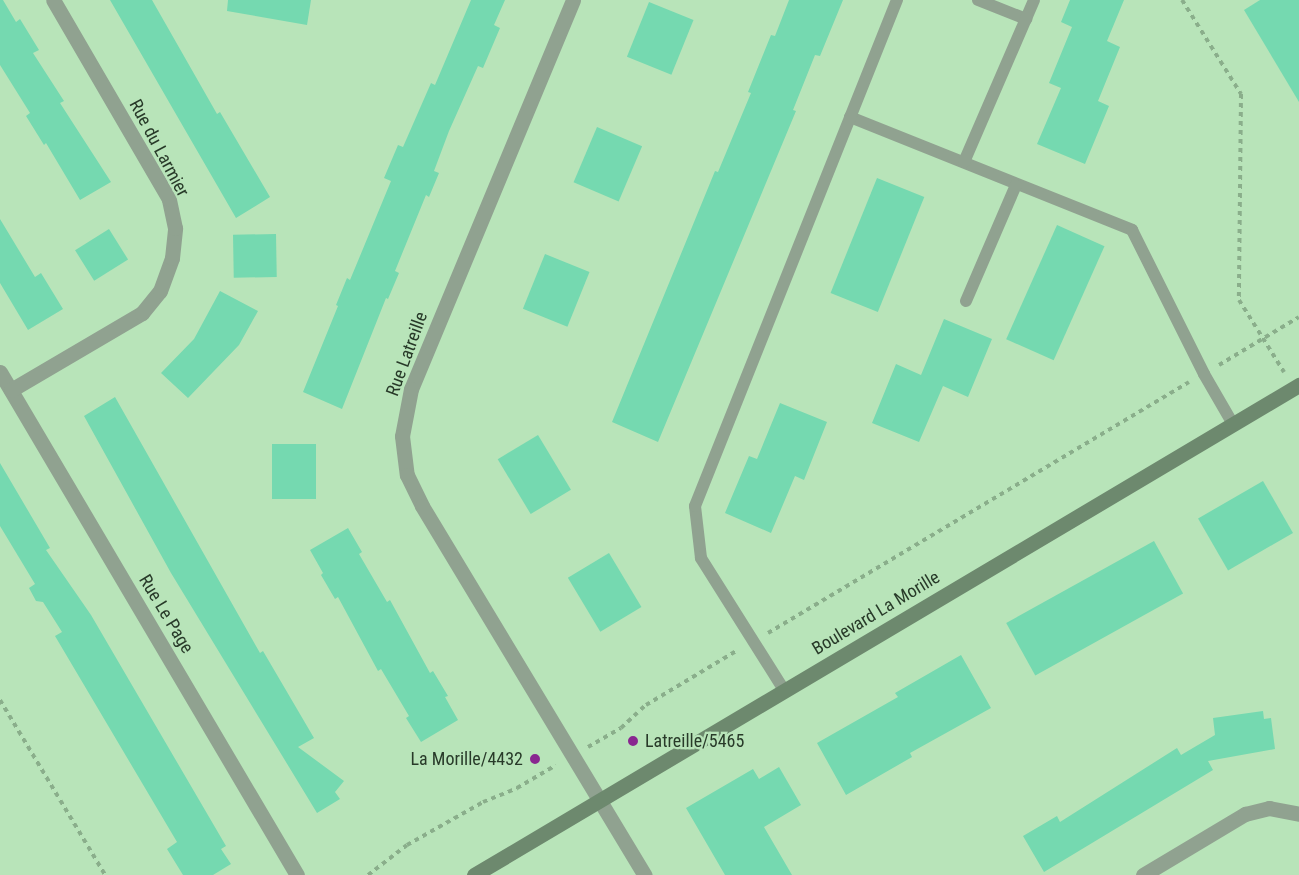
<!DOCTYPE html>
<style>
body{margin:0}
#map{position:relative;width:1299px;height:875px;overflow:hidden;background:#b8e4b9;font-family:"Roboto Condensed",sans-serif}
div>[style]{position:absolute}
.building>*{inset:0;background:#75d9b0;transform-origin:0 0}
.path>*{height:4px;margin-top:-2px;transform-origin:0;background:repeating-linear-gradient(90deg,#8aae8b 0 4.5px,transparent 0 9px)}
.lane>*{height:12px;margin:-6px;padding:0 6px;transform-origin:6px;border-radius:6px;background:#90a290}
.street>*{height:15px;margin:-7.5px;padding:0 7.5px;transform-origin:7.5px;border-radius:7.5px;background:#90a290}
.secondary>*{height:15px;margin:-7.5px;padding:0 7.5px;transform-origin:7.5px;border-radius:7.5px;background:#6d896e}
.dots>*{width:16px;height:16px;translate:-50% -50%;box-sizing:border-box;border:3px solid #b8e4b9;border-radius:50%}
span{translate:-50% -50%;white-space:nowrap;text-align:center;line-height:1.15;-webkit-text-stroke:4.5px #b8e4b9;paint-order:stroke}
.street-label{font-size:18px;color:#283a29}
.poi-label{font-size:18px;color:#283a29}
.left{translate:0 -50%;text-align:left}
.right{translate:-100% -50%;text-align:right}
</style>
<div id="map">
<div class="building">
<i style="clip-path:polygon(0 0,3px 0,16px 22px,20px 19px,39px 50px,33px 53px,64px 101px,60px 103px,111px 182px,80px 200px,46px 143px,44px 145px,26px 116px,30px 113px,0 65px)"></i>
<i style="clip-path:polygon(110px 0,152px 0,217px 114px,220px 112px,270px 197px,236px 218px)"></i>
<i style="clip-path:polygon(228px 0,311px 0,307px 25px,227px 11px)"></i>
<i style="clip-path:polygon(471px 0,505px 0,494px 25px,500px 28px,483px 68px,478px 66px,449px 131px,434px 171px,439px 173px,429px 197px,426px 195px,395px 271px,399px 273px,388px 299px,386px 298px,342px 409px,303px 392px,338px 306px,336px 305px,347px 278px,350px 280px,360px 256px,391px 181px,384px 178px,398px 145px,403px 147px,431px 83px,435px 85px)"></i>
<i style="clip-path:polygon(789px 0,843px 0,820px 56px,815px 55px,793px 110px,796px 111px,658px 442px,612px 422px,715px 171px,718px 172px,751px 93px,748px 92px,771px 35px,775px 36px)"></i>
<i style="clip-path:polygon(1070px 0,1124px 0,1107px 41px,1120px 47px,1098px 101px,1109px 106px,1085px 164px,1037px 144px,1061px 88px,1049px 83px,1072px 27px,1061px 22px)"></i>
<i style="clip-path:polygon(1260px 0,1299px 0,1299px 102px,1244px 10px)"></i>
<i style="left:649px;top:2px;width:48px;height:59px;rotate:22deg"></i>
<i style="left:597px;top:127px;width:49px;height:60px;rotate:23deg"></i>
<i style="left:877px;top:178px;width:51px;height:124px;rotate:22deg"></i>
<i style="clip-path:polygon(0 219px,35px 277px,41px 273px,63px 309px,28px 330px,0 283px)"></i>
<i style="left:1057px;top:225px;width:52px;height:125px;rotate:24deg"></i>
<i style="left:109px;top:229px;width:36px;height:40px;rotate:58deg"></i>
<i style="left:276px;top:234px;width:43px;height:43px;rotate:89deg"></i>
<i style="left:545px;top:254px;width:48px;height:59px;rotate:22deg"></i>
<i style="clip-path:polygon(220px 291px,258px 311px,239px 345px,188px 398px,161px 373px,194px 339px)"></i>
<i style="clip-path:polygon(944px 319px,992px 339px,968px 397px,943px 386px,919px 442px,872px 423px,896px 364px,921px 375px)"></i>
<i style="clip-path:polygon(115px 397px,260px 653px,263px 651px,314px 738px,298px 747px,344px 781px,335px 792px,340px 799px,317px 813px,171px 573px,84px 416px)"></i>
<i style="clip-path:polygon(780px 403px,827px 422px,804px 480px,795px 476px,771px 533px,725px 513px,749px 456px,757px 459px)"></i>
<i style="left:538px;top:435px;width:64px;height:47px;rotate:59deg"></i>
<i style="left:316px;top:444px;width:55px;height:44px;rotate:90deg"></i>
<i style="clip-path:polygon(0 463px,50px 548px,46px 550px,91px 615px,226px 846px,221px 849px,231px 864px,213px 875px,183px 875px,167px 849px,177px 842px,55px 636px,62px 632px,43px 602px,36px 601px,29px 588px,35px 584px,0 526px)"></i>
<i style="left:1263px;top:481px;width:60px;height:75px;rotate:60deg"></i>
<i style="clip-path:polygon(348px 528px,362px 552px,359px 554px,387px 602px,390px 600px,430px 673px,433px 671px,448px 696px,445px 697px,458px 720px,421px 742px,406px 718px,409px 716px,381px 669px,378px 671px,338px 597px,335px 599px,321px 575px,323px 573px,310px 550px)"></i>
<i style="left:1154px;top:541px;width:60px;height:169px;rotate:61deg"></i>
<i style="left:609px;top:553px;width:63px;height:48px;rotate:59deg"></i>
<i style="clip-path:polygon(961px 655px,991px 708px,910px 753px,912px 757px,846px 795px,817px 743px,898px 697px,895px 693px)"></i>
<i style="clip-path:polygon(1263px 711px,1264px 719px,1271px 718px,1275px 749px,1208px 761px,1213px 770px,1044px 872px,1023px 836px,1057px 816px,1060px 822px,1177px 748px,1181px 755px,1215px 735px,1213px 718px)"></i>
<i style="clip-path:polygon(779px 767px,801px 805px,764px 827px,792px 875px,725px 875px,686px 808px,753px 769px,759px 779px)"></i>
</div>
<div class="path">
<i style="left:1182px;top:0;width:111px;rotate:57.9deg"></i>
<i style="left:1241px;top:94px;width:206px;rotate:90.6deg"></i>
<i style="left:1239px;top:300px;width:85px;rotate:58deg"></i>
<i style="left:1219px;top:365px;width:93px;rotate:-31deg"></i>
<i style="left:768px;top:633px;width:490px;rotate:-30.8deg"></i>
<i style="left:0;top:700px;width:204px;rotate:59deg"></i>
<i style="left:588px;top:747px;width:38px;rotate:-30deg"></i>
<i style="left:621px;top:728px;width:34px;rotate:-43deg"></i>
<i style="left:646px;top:705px;width:107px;rotate:-30.9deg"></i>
<i style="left:368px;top:875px;width:49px;rotate:-37.6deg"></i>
<i style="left:407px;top:845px;width:87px;rotate:-29.5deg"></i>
<i style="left:483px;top:802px;width:37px;rotate:-22deg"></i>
<i style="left:517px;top:788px;width:45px;rotate:-30.5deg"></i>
</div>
<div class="lane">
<i style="left:978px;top:0;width:52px;rotate:21.6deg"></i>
<i style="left:850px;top:117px;width:304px;rotate:21.8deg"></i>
<i style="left:1132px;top:230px;width:161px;rotate:63.4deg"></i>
<i style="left:1204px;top:374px;width:58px;rotate:59.9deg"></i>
<i style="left:964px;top:162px;width:176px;rotate:-66.6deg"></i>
<i style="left:966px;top:301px;width:126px;rotate:-66.7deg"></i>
<i style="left:784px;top:690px;width:156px;rotate:-122.2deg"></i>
<i style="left:701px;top:558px;width:52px;rotate:-96.6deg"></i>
<i style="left:695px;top:506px;width:545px;rotate:-68.24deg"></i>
</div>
<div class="street">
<i style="left:573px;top:0;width:421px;rotate:112.6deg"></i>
<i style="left:411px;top:389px;width:48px;rotate:100.8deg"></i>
<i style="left:402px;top:436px;width:39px;rotate:83deg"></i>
<i style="left:407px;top:475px;width:34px;rotate:64deg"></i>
<i style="left:422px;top:506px;width:431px;rotate:58.9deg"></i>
<i style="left:0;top:372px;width:584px;rotate:59.44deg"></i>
<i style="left:11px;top:390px;width:152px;rotate:-30.4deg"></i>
<i style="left:142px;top:313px;width:28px;rotate:-51deg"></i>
<i style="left:160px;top:291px;width:35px;rotate:-70deg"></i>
<i style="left:172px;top:258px;width:30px;rotate:-84deg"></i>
<i style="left:175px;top:228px;width:30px;rotate:-102deg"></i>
<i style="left:169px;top:199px;width:230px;rotate:-120.2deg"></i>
<i style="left:1143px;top:875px;width:119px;rotate:-30.9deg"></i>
<i style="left:1245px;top:814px;width:25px;rotate:-14deg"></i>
<i style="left:1269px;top:808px;width:31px;rotate:11deg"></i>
</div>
<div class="secondary">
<i style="left:474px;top:875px;width:960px;rotate:-30.71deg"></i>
</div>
<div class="dots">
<i style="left:633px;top:741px;background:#892790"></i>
<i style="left:535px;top:759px;background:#892790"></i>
</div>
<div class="street-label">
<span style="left:159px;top:148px;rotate:62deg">Rue du Larmier</span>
<span style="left:407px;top:354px;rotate:-70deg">Rue Latreille</span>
<span style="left:876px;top:613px;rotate:-31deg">Boulevard La Morille</span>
<span style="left:166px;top:614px;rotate:59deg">Rue Le Page</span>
</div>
<div class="poi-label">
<span class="left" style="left:645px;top:741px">Latreille/5465</span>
<span class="right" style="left:523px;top:759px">La Morille/4432</span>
</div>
</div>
